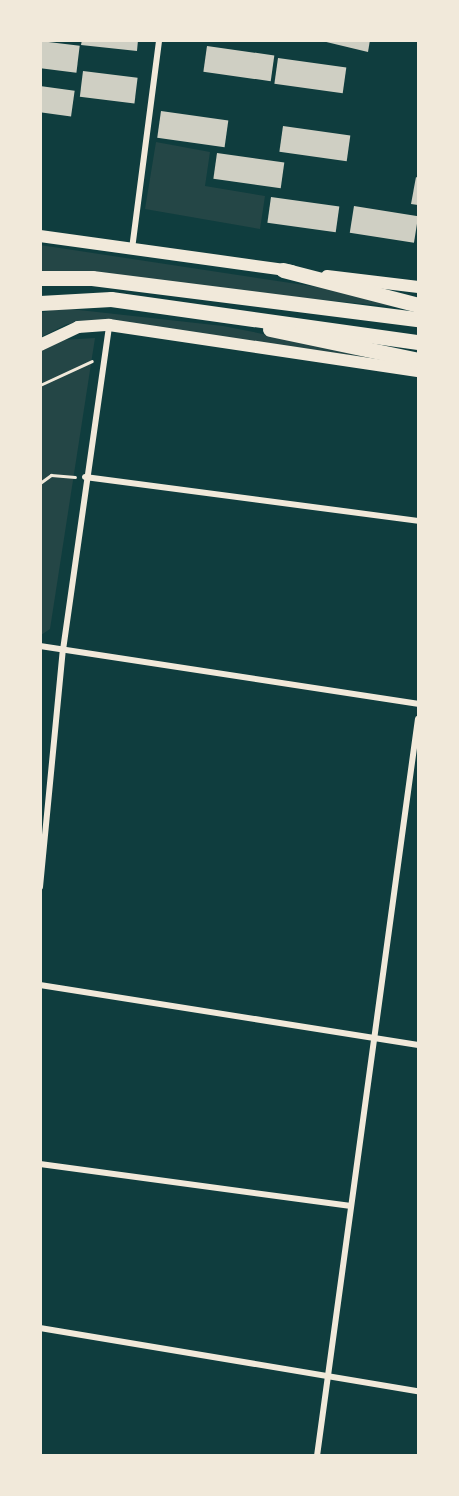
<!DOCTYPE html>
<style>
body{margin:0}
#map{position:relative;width:459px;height:1496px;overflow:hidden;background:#0f3d3e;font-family:Raleway,sans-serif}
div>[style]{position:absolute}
.green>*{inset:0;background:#244646}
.building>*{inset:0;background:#cfcfc3;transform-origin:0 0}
.path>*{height:3px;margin:-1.5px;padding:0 1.5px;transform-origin:1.5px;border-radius:1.5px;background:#f1e9da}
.minor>*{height:6px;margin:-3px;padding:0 3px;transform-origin:3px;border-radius:3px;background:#f1e9da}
.secondary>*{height:12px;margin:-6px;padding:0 6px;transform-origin:6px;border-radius:6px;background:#f1e9da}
.trunk>*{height:15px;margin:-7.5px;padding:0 7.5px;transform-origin:7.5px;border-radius:7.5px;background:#f1e9da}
span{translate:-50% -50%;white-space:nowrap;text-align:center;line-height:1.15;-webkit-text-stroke:6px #f1e9da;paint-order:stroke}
.frame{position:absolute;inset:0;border:42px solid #f1e9da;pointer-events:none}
</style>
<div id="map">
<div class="green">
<i style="clip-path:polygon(156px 142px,210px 152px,205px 186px,265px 196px,260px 229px,145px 209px)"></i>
<i style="clip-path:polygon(40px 245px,324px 288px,407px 308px,41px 273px)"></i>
<i style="clip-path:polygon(61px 308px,223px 326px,418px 365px,108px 321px,67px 324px,41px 337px,40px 313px)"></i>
<i style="clip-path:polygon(95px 338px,50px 629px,41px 635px,41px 351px,62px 340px)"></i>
</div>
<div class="building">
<i style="clip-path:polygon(82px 40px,138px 40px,137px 51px,81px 45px)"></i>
<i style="clip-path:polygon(318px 40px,370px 40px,368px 52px)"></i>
<i style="left:40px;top:41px;width:40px;height:27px;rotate:7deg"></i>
<i style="left:207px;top:46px;width:68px;height:26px;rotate:8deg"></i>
<i style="left:278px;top:58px;width:69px;height:26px;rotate:8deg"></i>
<i style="left:83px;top:71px;width:55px;height:26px;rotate:7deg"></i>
<i style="left:40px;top:86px;width:35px;height:26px;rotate:8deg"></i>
<i style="left:161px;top:111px;width:68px;height:27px;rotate:8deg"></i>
<i style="left:283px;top:126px;width:68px;height:26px;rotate:8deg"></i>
<i style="left:217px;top:153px;width:68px;height:26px;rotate:8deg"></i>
<i style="clip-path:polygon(416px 177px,418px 178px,418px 205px,411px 204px)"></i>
<i style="left:271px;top:197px;width:69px;height:26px;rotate:8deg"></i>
<i style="left:354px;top:206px;width:65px;height:27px;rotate:9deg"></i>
</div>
<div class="path">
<i style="left:40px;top:385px;width:57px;rotate:-24.8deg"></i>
<i style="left:40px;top:483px;width:14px;rotate:-36deg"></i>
<i style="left:51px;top:475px;width:24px;rotate:5deg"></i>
</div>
<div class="minor">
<i style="left:132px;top:249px;width:211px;rotate:-82.6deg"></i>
<i style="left:85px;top:477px;width:336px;rotate:7.5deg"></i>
<i style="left:40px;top:646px;width:382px;rotate:8.7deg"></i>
<i style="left:40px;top:887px;width:238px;rotate:-84.5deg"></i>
<i style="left:63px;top:650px;width:328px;rotate:-81.9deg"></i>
<i style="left:40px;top:985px;width:383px;rotate:9deg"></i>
<i style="left:40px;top:1164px;width:312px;rotate:7.7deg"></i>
<i style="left:40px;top:1328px;width:383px;rotate:9.5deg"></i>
<i style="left:317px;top:1456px;width:744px;rotate:-82.2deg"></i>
</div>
<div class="secondary">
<i style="left:40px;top:236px;width:254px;rotate:7.9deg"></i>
<i style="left:327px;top:276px;width:92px;rotate:6.9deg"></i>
<i style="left:40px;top:345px;width:42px;rotate:-25.3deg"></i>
<i style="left:78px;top:327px;width:31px;rotate:-4deg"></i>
<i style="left:109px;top:325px;width:312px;rotate:8.5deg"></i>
</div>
<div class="trunk">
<i style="left:283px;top:270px;width:139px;rotate:14.5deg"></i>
<i style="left:40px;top:278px;width:52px"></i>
<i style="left:92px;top:278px;width:329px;rotate:7.2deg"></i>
<i style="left:40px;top:303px;width:71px;rotate:-3.2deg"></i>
<i style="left:111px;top:299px;width:310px;rotate:8deg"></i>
<i style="left:270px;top:329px;width:151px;rotate:11.8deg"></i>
</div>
<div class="frame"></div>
</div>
